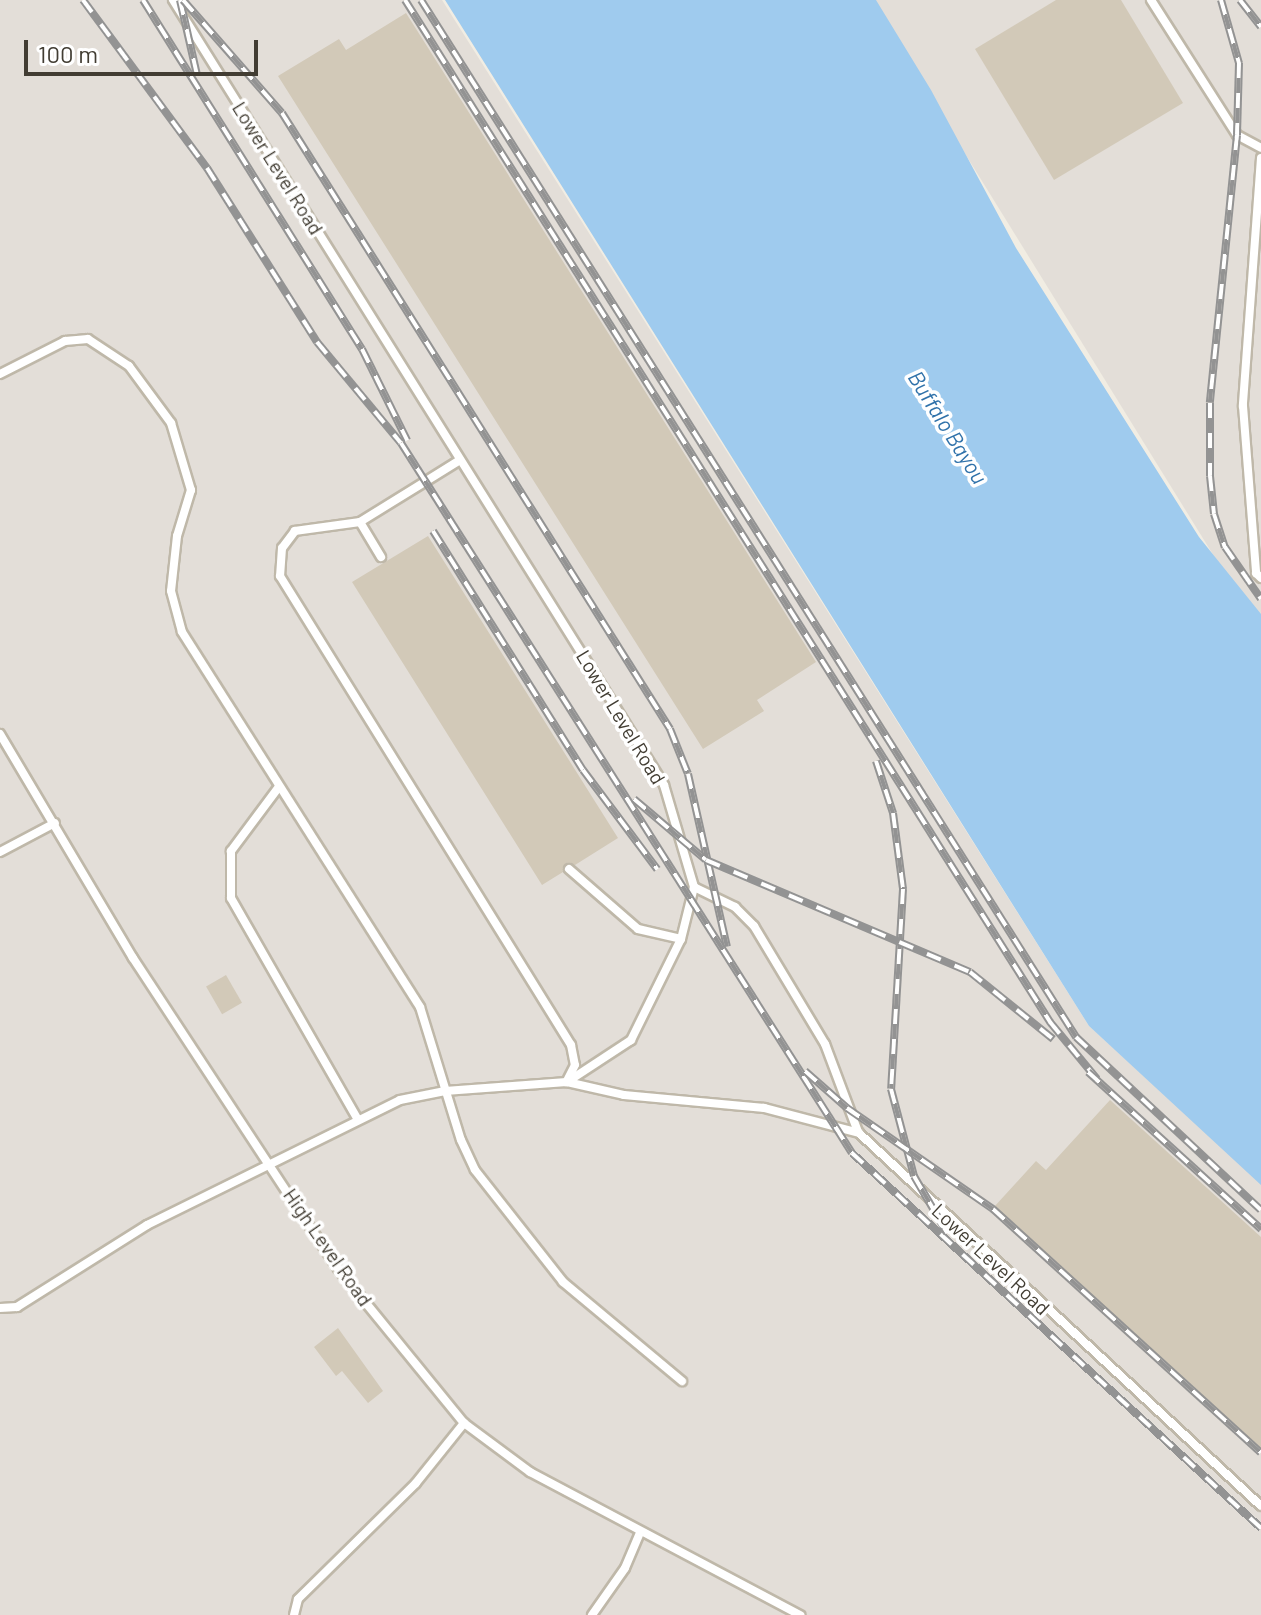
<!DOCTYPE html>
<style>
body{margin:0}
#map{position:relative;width:1261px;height:1615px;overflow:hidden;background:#f1ede3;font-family:Barlow,sans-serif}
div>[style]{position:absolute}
.industrial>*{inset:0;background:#e3ded8}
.water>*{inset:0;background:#9fcbee}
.building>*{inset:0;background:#d2c9b8;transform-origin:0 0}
.roads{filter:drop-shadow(2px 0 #bfb8a9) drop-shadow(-2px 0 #bfb8a9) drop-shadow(0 2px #bfb8a9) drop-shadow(0 -2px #bfb8a9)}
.service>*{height:8px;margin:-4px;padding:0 4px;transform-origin:4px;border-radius:4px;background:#fff}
.rail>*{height:8px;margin-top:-4px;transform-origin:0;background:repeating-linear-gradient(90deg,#fff 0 15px,#939393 0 30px);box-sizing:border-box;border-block:2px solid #939393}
span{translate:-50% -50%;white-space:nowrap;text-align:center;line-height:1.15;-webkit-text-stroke:7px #fff;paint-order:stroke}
.street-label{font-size:20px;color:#423d33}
.water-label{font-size:22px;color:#3072aa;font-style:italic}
.scale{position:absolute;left:24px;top:40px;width:234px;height:36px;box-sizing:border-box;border:4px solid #423d33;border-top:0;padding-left:10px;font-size:24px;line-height:28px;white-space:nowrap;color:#423d33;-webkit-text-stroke:6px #fff;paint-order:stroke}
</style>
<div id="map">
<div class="industrial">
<i style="clip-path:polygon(0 0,442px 0,1089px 1026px,1261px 1183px,1261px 1615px,0 1615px)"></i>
<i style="clip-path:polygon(870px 0,1261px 0,1261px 616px,1217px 561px)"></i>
</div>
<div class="water">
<i style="clip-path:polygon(445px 0,876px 0,931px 90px,1016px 248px,1199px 537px,1261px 614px,1261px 1185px,1089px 1026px)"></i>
</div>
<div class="building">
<i style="clip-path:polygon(1056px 0,1121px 0,1183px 103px,1054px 180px,975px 49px)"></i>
<i style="clip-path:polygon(406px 13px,816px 662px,757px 700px,764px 711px,703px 749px,278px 76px,339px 39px,346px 50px)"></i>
<i style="clip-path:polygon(428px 536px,618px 838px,575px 865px,566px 863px,563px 872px,542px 885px,352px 582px)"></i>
<i style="left:226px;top:975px;width:32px;height:23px;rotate:60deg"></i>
<i style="clip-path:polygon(1110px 1100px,1261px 1237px,1261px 1449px,994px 1207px,1036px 1161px,1046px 1170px)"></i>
<i style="clip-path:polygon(338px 1328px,383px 1391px,368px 1403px,342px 1371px,336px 1376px,314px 1347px)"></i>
</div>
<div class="roads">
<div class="service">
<i style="left:173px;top:0;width:926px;rotate:57.97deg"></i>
<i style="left:664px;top:785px;width:106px;rotate:73.6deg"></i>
<i style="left:694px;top:887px;width:54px;rotate:104deg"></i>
<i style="left:681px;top:939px;width:113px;rotate:116.3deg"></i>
<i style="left:631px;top:1040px;width:77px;rotate:146.7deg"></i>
<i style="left:1151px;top:0;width:160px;rotate:57.5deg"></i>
<i style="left:1237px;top:135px;width:27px;rotate:28deg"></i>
<i style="left:1261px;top:158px;width:249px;rotate:94.2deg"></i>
<i style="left:1243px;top:406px;width:168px;rotate:85.5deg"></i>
<i style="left:1256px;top:573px;width:7px;rotate:45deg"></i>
<i style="left:0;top:374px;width:73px;rotate:-26.9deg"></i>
<i style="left:65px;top:341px;width:23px;rotate:-5deg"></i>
<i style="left:88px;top:339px;width:49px;rotate:33.4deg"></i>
<i style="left:129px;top:366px;width:71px;rotate:53.6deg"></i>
<i style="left:171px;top:423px;width:70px;rotate:73.4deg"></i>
<i style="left:191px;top:490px;width:48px;rotate:106.9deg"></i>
<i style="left:177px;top:536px;width:55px;rotate:96.2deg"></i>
<i style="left:171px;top:591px;width:42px;rotate:75deg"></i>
<i style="left:182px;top:632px;width:444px;rotate:57.6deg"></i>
<i style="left:420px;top:1007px;width:139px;rotate:72.9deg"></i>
<i style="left:461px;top:1140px;width:33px;rotate:65deg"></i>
<i style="left:475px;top:1170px;width:142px;rotate:51.8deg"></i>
<i style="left:563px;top:1282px;width:155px;rotate:39.8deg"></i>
<i style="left:460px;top:460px;width:118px;rotate:148.2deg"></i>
<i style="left:360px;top:522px;width:66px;rotate:172.1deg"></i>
<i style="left:295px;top:531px;width:21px;rotate:127deg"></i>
<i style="left:282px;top:548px;width:28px;rotate:94deg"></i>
<i style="left:280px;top:576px;width:552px;rotate:58.18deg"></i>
<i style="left:571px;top:1045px;width:20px;rotate:79deg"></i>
<i style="left:575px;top:1065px;width:18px;rotate:117deg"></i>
<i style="left:360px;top:522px;width:41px;rotate:59deg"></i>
<i style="left:0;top:734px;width:261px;rotate:59.3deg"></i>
<i style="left:133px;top:958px;width:311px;rotate:56.7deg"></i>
<i style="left:304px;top:1218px;width:63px;rotate:56.1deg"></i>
<i style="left:339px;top:1270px;width:198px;rotate:50.8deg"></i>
<i style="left:464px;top:1423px;width:82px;rotate:36.6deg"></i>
<i style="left:530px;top:1472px;width:306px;rotate:27.9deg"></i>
<i style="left:278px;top:788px;width:79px;rotate:126.7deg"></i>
<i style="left:231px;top:851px;width:47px;rotate:90deg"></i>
<i style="left:231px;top:898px;width:254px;rotate:60.2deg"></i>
<i style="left:0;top:852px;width:62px;rotate:-27.8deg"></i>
<i style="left:569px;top:869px;width:91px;rotate:41deg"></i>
<i style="left:638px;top:929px;width:44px;rotate:13.1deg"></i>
<i style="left:694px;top:887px;width:46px;rotate:26deg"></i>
<i style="left:735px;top:907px;width:27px;rotate:45deg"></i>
<i style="left:754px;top:926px;width:138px;rotate:59deg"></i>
<i style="left:825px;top:1044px;width:94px;rotate:69.4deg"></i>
<i style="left:0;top:1308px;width:17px;rotate:-3deg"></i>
<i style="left:17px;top:1307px;width:154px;rotate:-32.2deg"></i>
<i style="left:147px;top:1225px;width:282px;rotate:-26.3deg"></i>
<i style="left:400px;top:1100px;width:46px;rotate:-11.3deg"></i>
<i style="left:445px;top:1091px;width:122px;rotate:-4.2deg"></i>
<i style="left:567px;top:1082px;width:58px;rotate:12.8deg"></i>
<i style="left:624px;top:1095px;width:141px;rotate:5.3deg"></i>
<i style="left:764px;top:1108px;width:98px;rotate:14.7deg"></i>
<i style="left:859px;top:1133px;width:548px;rotate:42.86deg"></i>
<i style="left:294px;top:1615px;width:16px;rotate:-76deg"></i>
<i style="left:298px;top:1599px;width:165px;rotate:-44.5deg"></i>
<i style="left:416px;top:1483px;width:77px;rotate:-51.3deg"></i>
<i style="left:592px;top:1615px;width:57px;rotate:-54.9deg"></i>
<i style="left:625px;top:1568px;width:38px;rotate:-67deg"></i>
</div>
</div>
<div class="rail">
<i style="left:83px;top:0;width:209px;rotate:53.6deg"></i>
<i style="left:207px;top:168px;width:206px;rotate:57.7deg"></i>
<i style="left:317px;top:342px;width:131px;rotate:50.3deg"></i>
<i style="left:401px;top:443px;width:841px;rotate:57.58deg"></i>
<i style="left:852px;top:1153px;width:555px;rotate:42.52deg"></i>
<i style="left:143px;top:0;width:412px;rotate:57.9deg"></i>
<i style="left:362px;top:349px;width:102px;rotate:63.7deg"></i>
<i style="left:180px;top:0;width:77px;rotate:77.2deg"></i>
<i style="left:183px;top:0;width:150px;rotate:48.8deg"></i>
<i style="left:282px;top:113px;width:728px;rotate:57.79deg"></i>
<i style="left:670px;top:729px;width:48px;rotate:68.2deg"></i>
<i style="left:688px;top:774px;width:177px;rotate:77.3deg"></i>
<i style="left:405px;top:0;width:1209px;rotate:57.74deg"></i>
<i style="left:1050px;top:1022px;width:74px;rotate:50.5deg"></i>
<i style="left:421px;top:0;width:1227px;rotate:57.72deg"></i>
<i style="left:1076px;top:1037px;width:253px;rotate:43.1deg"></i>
<i style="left:1221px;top:0;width:66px;rotate:74.1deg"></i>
<i style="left:1239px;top:63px;width:72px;rotate:91.6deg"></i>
<i style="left:1237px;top:135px;width:269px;rotate:95.8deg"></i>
<i style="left:1210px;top:403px;width:73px;rotate:90deg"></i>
<i style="left:1210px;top:476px;width:38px;rotate:84deg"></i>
<i style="left:1214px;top:514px;width:35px;rotate:72deg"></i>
<i style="left:1225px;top:547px;width:63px;rotate:55.3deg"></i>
<i style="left:1240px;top:0;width:34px;rotate:52deg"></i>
<i style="left:433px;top:531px;width:282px;rotate:57.9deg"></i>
<i style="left:583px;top:770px;width:124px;rotate:53.2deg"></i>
<i style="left:876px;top:761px;width:55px;rotate:71.9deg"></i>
<i style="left:893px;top:813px;width:77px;rotate:82.5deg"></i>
<i style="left:903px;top:889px;width:200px;rotate:93.4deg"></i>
<i style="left:891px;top:1089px;width:90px;rotate:75.2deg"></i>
<i style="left:914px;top:1176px;width:66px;rotate:59.9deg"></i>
<i style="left:634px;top:799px;width:94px;rotate:40.3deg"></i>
<i style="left:706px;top:860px;width:287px;rotate:23deg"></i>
<i style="left:970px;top:972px;width:107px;rotate:38.9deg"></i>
<i style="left:805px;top:1071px;width:56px;rotate:41.4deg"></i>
<i style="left:847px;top:1108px;width:178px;rotate:34.7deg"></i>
<i style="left:993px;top:1209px;width:362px;rotate:42.3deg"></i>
<i style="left:1088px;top:1072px;width:234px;rotate:42.2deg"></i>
</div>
<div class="street-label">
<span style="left:278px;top:168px;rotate:58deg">Lower Level Road</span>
<span style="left:621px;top:717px;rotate:59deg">Lower Level Road</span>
<span style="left:328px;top:1247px;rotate:55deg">High Level Road</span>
<span style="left:991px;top:1259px;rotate:43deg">Lower Level Road</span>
</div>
<div class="water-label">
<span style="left:948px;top:427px;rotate:58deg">Buffalo Bayou</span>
</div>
<div class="scale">100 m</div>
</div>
